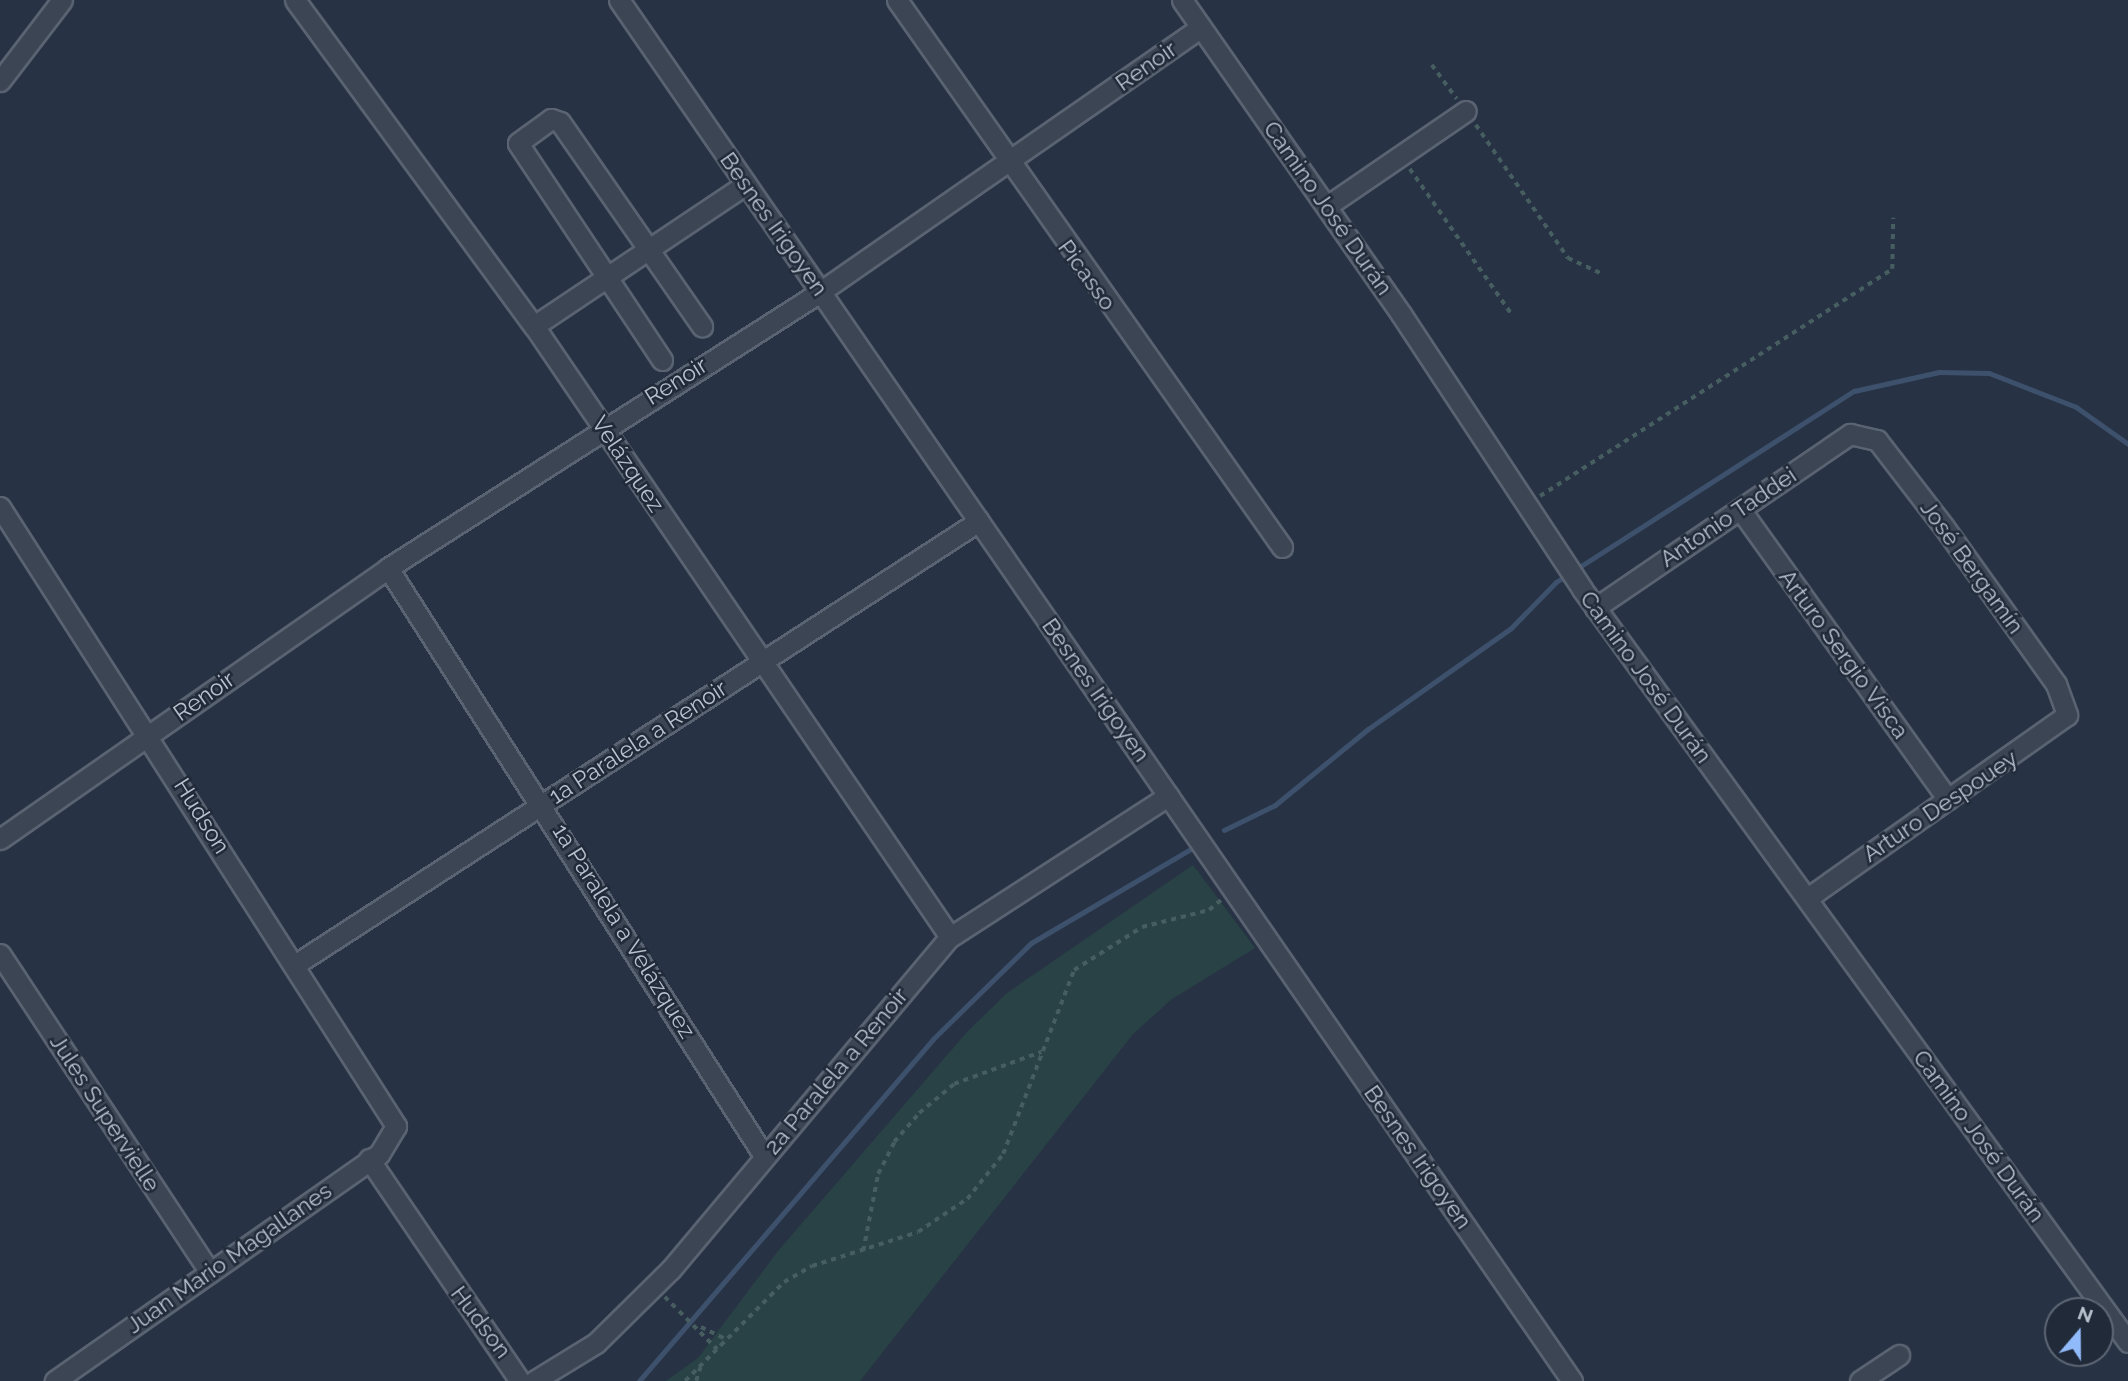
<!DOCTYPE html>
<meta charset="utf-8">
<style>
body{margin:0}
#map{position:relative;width:2128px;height:1381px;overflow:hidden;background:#273344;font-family:Raleway,sans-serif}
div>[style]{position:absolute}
.green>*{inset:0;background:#294245}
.stream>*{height:5px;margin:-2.5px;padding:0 2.5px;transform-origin:2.5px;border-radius:2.5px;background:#3d516d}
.path>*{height:3.5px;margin-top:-1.75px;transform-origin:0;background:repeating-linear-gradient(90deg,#475e61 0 5px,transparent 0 10px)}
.roads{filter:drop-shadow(2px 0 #5a6371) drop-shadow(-2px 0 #5a6371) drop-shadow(0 2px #5a6371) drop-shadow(0 -2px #5a6371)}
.minor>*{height:19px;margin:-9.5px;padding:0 9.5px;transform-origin:9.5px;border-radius:9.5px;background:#3b4553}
span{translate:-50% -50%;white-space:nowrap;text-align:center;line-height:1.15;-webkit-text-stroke:5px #202a39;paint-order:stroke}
.street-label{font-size:23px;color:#b9c1cd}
.north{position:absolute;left:2044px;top:1297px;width:70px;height:70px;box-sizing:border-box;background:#202a39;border:2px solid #5d6674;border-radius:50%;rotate:20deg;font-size:19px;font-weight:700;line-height:28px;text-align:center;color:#b9c1cd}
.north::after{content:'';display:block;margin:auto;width:24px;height:32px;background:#91bafa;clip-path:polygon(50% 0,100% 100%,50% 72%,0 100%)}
</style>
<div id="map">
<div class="green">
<i style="clip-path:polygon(1193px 865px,1255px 948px,1172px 999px,1133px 1034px,860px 1381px,666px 1381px,698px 1358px,778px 1251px,967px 1032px,1007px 993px)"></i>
</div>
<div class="stream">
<i style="left:1224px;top:830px;width:57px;rotate:-26.1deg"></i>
<i style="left:1275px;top:805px;width:120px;rotate:-39.3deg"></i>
<i style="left:1368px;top:729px;width:175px;rotate:-35.2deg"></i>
<i style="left:1511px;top:628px;width:64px;rotate:-45.6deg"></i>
<i style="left:1556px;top:582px;width:354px;rotate:-32.7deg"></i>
<i style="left:1854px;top:391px;width:87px;rotate:-12.6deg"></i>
<i style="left:1939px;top:372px;width:50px;rotate:1.1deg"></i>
<i style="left:1989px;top:373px;width:93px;rotate:21.3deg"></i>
<i style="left:2076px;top:407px;width:64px;rotate:35.4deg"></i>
<i style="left:639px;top:1381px;width:451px;rotate:-49.3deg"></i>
<i style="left:933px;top:1039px;width:137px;rotate:-44.4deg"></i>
<i style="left:1031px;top:943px;width:189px;rotate:-30.5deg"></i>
</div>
<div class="path">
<i style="left:1432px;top:65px;width:42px;rotate:53.7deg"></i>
<i style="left:1476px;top:125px;width:162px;rotate:55.3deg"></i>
<i style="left:1568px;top:258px;width:38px;rotate:25deg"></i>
<i style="left:1410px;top:169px;width:179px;rotate:55deg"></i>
<i style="left:1540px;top:496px;width:419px;rotate:-32.8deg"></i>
<i style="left:1892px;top:269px;width:51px;rotate:-88.9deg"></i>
<i style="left:863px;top:1251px;width:78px;rotate:-79deg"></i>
<i style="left:878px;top:1174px;width:36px;rotate:-63deg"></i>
<i style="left:894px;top:1142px;width:38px;rotate:-49deg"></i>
<i style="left:919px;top:1113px;width:45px;rotate:-39.6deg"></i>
<i style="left:954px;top:1084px;width:93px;rotate:-20.2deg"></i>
<i style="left:665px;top:1297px;width:74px;rotate:45deg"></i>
<i style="left:701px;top:1327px;width:28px;rotate:26deg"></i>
<i style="left:685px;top:1381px;width:140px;rotate:-45deg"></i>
<i style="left:784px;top:1282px;width:32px;rotate:-30deg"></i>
<i style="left:812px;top:1266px;width:111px;rotate:-17.8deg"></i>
<i style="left:918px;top:1232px;width:59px;rotate:-34deg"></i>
<i style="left:967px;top:1199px;width:58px;rotate:-51.3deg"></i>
<i style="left:1003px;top:1154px;width:197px;rotate:-68.9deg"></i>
<i style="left:1074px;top:970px;width:80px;rotate:-32.3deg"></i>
<i style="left:1142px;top:927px;width:69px;rotate:-14.2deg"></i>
<i style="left:1209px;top:910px;width:16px;rotate:-40deg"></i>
<i style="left:696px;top:1381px;width:14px;rotate:-73deg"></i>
</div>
<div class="roads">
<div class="minor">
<i style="left:295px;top:0;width:404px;rotate:53.8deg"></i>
<i style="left:534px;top:326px;width:739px;rotate:55.75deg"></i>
<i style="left:619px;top:0;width:1678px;rotate:55.39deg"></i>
<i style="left:897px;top:0;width:669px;rotate:54.86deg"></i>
<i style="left:1182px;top:0;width:383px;rotate:55.1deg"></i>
<i style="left:1401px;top:314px;width:329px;rotate:56.6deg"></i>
<i style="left:1582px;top:589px;width:930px;rotate:54.05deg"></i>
<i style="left:0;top:81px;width:102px;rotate:-52.6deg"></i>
<i style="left:1327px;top:206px;width:168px;rotate:-34.4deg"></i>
<i style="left:534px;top:326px;width:255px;rotate:-33.8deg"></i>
<i style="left:662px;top:360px;width:260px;rotate:-123.6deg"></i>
<i style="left:518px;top:143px;width:41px;rotate:-36deg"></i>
<i style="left:551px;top:119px;width:9px;rotate:18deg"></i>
<i style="left:560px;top:122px;width:249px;rotate:55.2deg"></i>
<i style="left:0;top:507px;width:735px;rotate:57.39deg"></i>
<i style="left:396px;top:1126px;width:33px;rotate:121deg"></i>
<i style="left:379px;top:1154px;width:396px;rotate:145deg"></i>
<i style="left:1740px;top:509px;width:357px;rotate:54.4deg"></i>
<i style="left:388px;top:568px;width:698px;rotate:57.4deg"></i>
<i style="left:1595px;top:608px;width:309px;rotate:-34.3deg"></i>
<i style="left:1850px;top:434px;width:28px;rotate:13deg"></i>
<i style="left:1877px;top:440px;width:110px;rotate:52.4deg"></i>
<i style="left:1944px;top:527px;width:193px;rotate:54.5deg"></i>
<i style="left:2056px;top:684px;width:33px;rotate:70deg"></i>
<i style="left:2067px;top:715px;width:317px;rotate:144.8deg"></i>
<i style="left:0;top:839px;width:473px;rotate:-34.9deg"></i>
<i style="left:388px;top:568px;width:513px;rotate:-32.57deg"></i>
<i style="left:820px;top:292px;width:463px;rotate:-34.8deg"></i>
<i style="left:0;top:954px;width:381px;rotate:56.6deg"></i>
<i style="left:296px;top:964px;width:814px;rotate:-32.97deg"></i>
<i style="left:369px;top:1159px;width:268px;rotate:55.8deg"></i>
<i style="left:534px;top:1381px;width:73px;rotate:-31.5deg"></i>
<i style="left:596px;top:1343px;width:105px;rotate:-44.6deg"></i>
<i style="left:671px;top:1269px;width:434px;rotate:-50deg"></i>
<i style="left:950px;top:937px;width:260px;rotate:-32.9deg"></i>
<i style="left:1860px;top:1381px;width:47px;rotate:-33.7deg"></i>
</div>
</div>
<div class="street-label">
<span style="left:1146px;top:66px;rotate:-35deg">Renoir</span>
<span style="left:1328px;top:208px;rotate:55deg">Camino José Durán</span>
<span style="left:774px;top:224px;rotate:55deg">Besnes Irigoyen</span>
<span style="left:1087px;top:275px;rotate:54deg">Picasso</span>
<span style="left:676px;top:381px;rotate:-32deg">Renoir</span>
<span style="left:628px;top:464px;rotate:56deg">Velázquez</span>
<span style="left:1728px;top:517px;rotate:-34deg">Antonio Taddei</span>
<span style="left:1972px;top:567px;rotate:54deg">José Bergamín</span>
<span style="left:1844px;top:654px;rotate:54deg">Arturo Sergio Visca</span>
<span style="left:1646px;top:677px;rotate:54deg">Camino José Durán</span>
<span style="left:1096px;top:690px;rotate:55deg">Besnes Irigoyen</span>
<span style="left:204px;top:696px;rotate:-35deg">Renoir</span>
<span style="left:638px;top:742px;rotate:-33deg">1a Paralela a Renoir</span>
<span style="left:1940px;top:806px;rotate:-34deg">Arturo Despouey</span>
<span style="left:202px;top:816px;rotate:58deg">Hudson</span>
<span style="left:624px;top:931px;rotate:58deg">1a Paralela a Velázquez</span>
<span style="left:836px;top:1071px;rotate:-50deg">2a Paralela a Renoir</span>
<span style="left:105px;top:1113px;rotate:57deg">Jules Supervielle</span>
<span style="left:1979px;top:1136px;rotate:54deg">Camino José Durán</span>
<span style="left:1418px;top:1157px;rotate:55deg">Besnes Irigoyen</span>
<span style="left:229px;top:1258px;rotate:-35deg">Juan Mario Magallanes</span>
<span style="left:481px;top:1322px;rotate:53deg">Hudson</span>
</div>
<div class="north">N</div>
</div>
